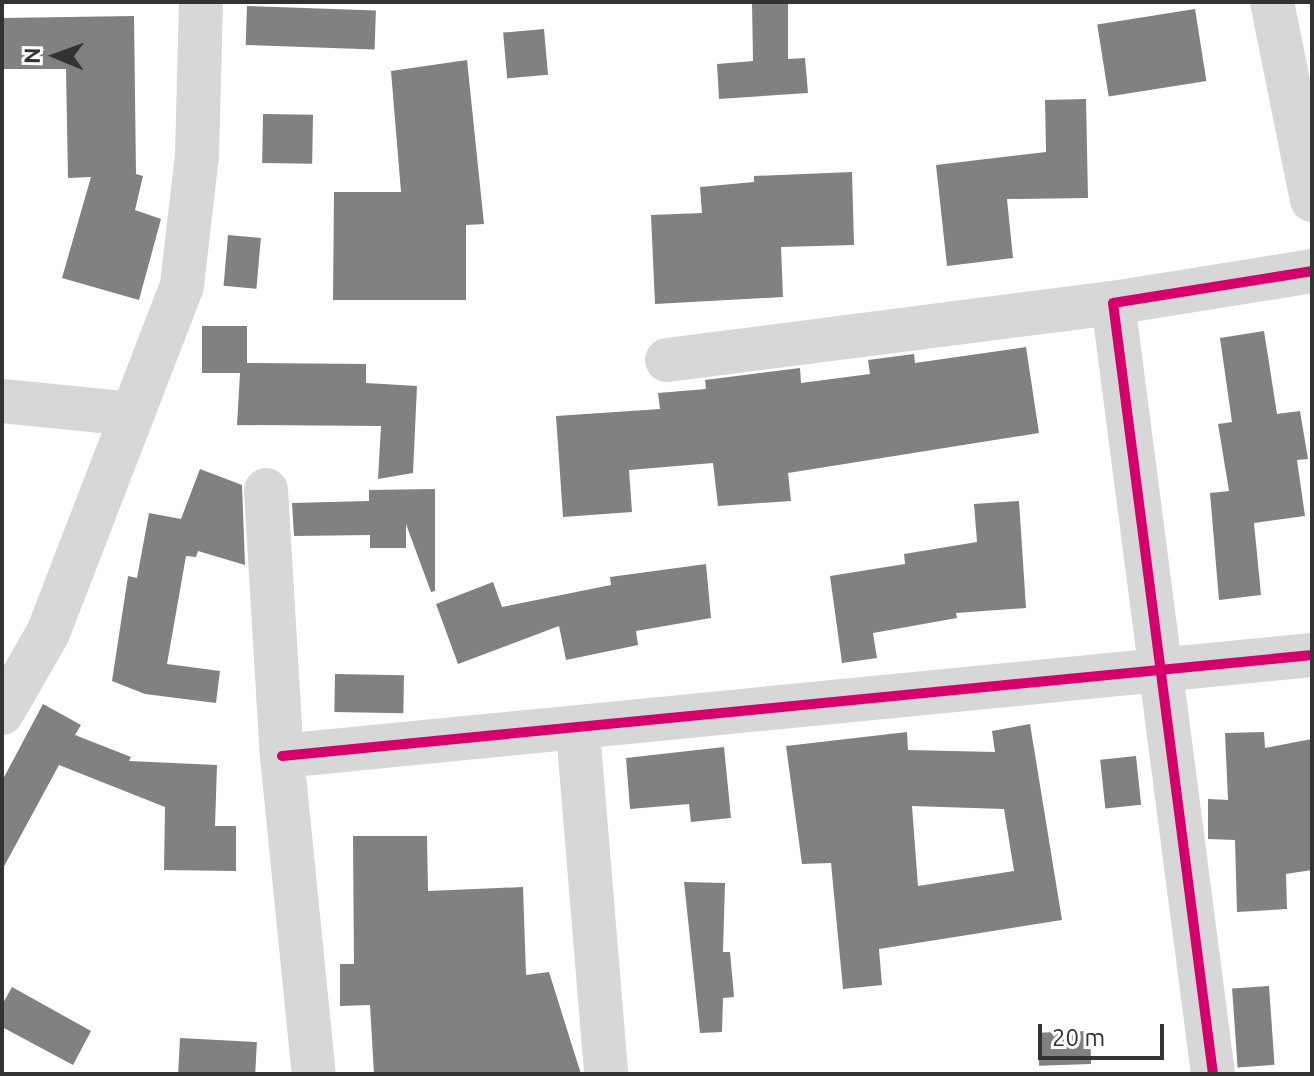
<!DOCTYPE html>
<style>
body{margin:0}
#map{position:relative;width:1314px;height:1076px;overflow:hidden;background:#fff;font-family:Ubuntu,sans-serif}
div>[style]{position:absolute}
.building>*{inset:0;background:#818181;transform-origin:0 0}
.minor>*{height:44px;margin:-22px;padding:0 22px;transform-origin:22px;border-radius:22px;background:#d7d7d7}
.cycleway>*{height:10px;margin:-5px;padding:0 5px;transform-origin:5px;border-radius:5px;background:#d6006c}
span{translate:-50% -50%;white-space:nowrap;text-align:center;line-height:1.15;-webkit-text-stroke:8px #fff;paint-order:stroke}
.frame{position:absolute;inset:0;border:4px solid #333;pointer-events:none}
.north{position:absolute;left:16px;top:16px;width:80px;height:80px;-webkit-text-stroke:6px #fff;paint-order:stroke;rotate:271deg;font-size:22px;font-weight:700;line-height:32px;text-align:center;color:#333}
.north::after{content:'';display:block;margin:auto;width:28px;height:36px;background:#333;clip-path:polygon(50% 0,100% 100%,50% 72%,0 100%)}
.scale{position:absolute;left:1038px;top:1024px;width:126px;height:36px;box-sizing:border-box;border:4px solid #333;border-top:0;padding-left:10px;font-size:24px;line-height:28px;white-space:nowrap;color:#333;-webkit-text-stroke:6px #fff;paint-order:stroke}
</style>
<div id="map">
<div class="building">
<i style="clip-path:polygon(752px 2px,788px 2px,788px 59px,805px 58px,808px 93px,719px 99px,717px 64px,753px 61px)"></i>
<i style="left:247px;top:6px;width:129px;height:39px;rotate:2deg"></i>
<i style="left:1195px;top:9px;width:73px;height:99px;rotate:81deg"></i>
<i style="clip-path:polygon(134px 16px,136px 174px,143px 176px,135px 210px,161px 219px,139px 300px,62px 278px,91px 177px,68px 178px,66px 69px,2px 69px,2px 18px)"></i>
<i style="left:544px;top:29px;width:46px;height:41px;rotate:85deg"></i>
<i style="clip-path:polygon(467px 60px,484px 224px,466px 225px,466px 300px,333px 300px,334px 192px,401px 192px,391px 71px)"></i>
<i style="clip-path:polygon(1086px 99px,1088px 198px,1007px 199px,1013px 258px,947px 266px,936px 165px,1046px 152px,1045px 100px)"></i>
<i style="left:263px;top:114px;width:50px;height:49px;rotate:1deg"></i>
<i style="clip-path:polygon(852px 172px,854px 245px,781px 247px,783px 297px,655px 304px,651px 215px,702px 213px,700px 187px,754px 182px,754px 176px)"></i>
<i style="left:228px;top:235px;width:33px;height:51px;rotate:5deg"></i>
<i style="clip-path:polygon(202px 326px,247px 326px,247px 363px,366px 364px,366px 383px,417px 386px,413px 473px,378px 479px,381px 426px,237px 425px,240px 373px,202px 373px)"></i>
<i style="clip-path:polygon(1264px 331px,1277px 414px,1300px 411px,1308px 459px,1297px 460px,1305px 516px,1254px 523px,1261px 595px,1219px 600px,1210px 493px,1229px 491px,1218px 424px,1232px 422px,1220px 338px)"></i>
<i style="clip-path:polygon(1026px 347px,1039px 433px,788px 473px,791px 501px,718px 506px,713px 463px,629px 470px,632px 512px,563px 517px,556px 416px,660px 409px,658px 393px,706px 389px,705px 380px,800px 368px,801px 383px,870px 374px,868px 360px,914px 354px,915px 363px)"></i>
<i style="clip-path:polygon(200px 469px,242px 485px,245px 565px,198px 551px,196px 557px,186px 556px,167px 664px,220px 671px,216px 703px,145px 694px,112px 681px,128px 576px,137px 578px,149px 513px,181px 519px)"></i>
<i style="clip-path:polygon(435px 489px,435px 591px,431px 592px,406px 524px,406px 548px,370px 548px,370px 535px,294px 536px,292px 503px,369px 501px,369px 490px)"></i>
<i style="clip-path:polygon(1019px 501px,1026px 608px,956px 613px,957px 618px,873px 633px,877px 658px,842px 663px,830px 576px,905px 564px,904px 554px,977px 542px,974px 504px)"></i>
<i style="clip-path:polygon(706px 564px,711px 618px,636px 631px,638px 645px,566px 660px,559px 626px,458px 664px,436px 604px,493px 582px,502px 607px,611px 585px,610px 577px)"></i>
<i style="left:335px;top:674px;width:69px;height:38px;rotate:1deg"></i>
<i style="clip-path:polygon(43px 704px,81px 725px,75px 735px,131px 757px,129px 761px,217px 765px,215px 826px,236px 826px,236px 871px,164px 870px,165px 807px,59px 765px,2px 870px,2px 781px)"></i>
<i style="clip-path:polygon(evenodd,1030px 724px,1062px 920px,879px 949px,882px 985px,843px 989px,831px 863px,802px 864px,786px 746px,907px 732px,908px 750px,995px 752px,992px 731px,1030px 724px,912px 806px,1004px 809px,1014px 871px,918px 886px,912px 806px)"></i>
<i style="clip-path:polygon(1264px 732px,1265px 748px,1312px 739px,1312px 870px,1286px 874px,1287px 909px,1237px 912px,1235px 840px,1208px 839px,1208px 799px,1228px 800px,1225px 733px)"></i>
<i style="clip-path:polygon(724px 747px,731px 818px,691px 822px,689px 804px,630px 809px,626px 758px)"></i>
<i style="left:1136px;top:756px;width:49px;height:36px;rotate:84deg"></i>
<i style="clip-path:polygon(353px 836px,427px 836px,428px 891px,523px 887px,526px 975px,549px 972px,581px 1074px,374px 1074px,370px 1005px,340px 1006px,340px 964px,354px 964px)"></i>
<i style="clip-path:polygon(684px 882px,725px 883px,723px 952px,730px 952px,734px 997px,723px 998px,722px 1032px,700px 1033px)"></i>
<i style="left:1269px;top:986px;width:79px;height:37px;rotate:86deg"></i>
<i style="clip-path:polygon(12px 987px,91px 1031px,73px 1065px,2px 1027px,2px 1005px)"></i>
<i style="left:1090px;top:1031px;width:33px;height:52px;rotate:88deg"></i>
<i style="left:180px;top:1038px;width:77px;height:36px;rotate:3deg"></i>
</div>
<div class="minor">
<i style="left:1272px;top:2px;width:202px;rotate:78.6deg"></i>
<i style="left:667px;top:360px;width:450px;rotate:-7.3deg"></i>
<i style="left:2px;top:401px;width:131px;rotate:5.7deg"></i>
<i style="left:266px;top:490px;width:266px;rotate:86.6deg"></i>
<i style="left:282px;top:756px;width:320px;rotate:84.3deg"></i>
<i style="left:2px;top:713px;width:92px;rotate:-60.1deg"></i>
<i style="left:48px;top:633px;width:373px;rotate:-68.9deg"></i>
<i style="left:182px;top:285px;width:130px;rotate:-83.4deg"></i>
<i style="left:197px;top:156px;width:154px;rotate:-88.5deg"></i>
<i style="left:578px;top:731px;width:344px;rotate:85.3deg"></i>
<i style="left:282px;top:756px;width:1035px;rotate:-5.6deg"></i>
<i style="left:1213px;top:1074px;width:777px;rotate:-97.39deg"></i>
<i style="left:1113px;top:303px;width:202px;rotate:-9.1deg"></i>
</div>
<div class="cycleway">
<i style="left:282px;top:756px;width:1035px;rotate:-5.6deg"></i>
<i style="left:1213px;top:1074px;width:777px;rotate:-97.39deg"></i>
<i style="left:1113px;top:303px;width:202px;rotate:-9.1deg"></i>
</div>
<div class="frame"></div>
<div class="north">N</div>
<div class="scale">20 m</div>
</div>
